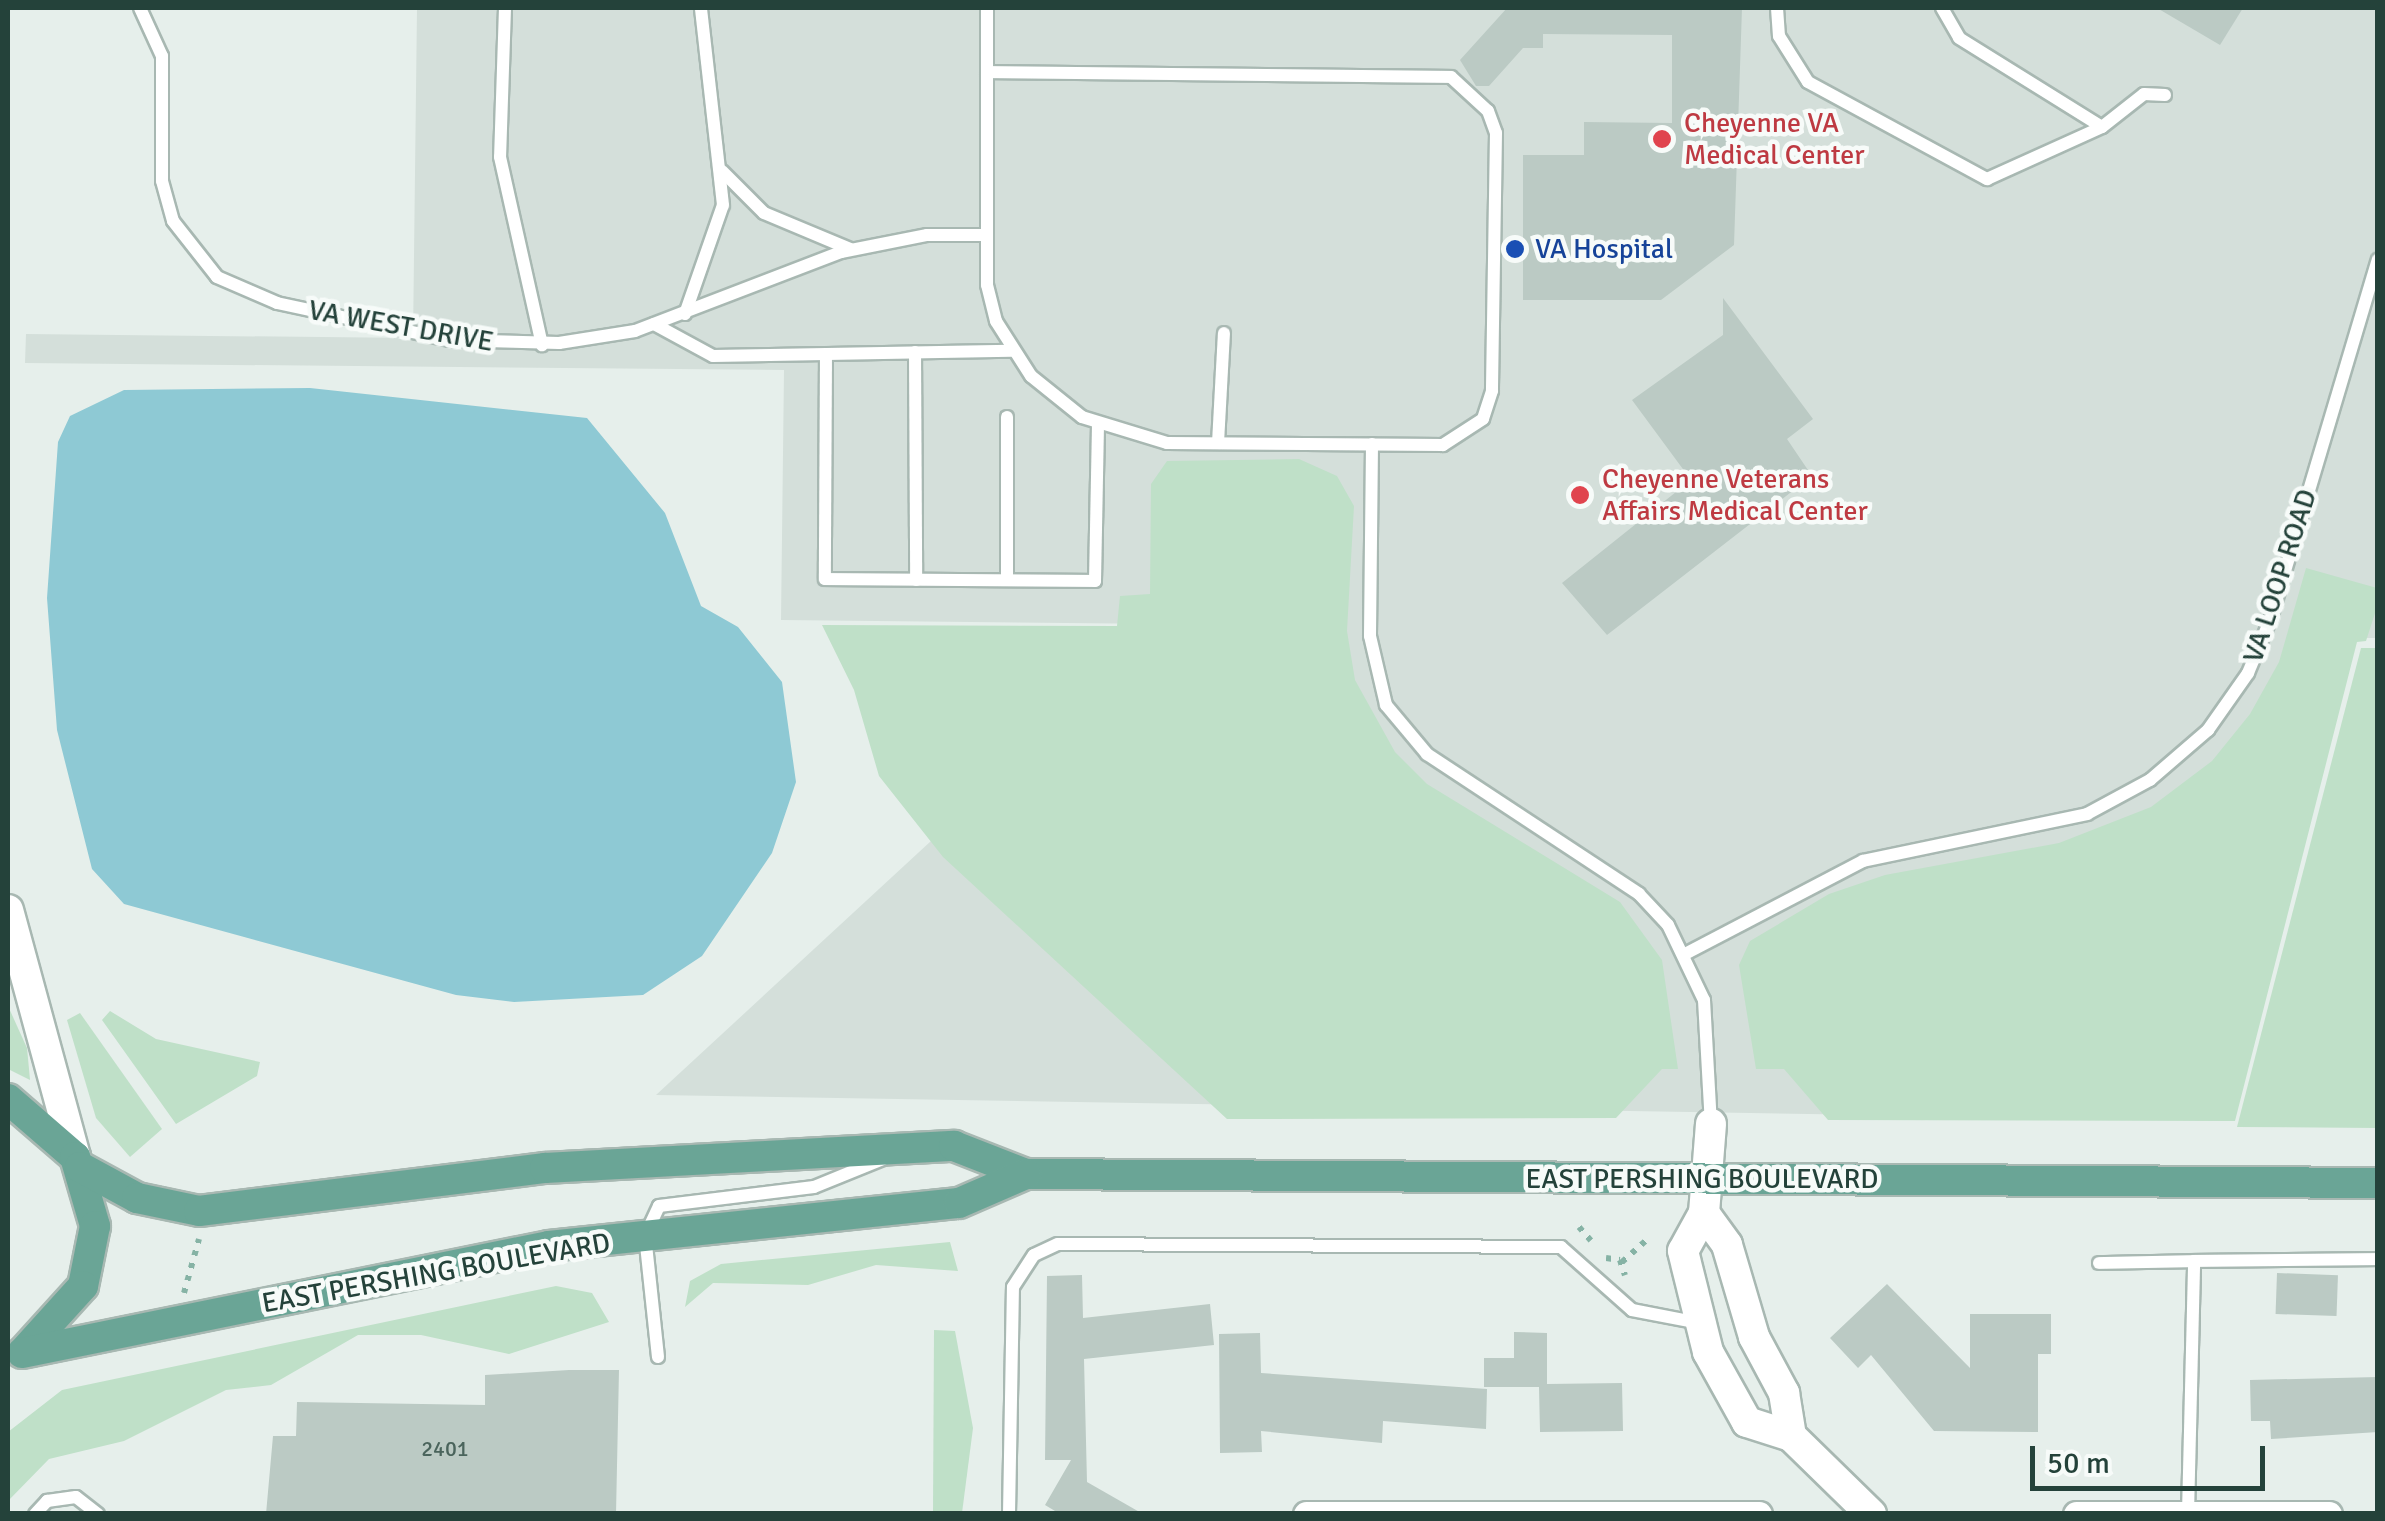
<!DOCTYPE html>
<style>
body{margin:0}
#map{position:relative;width:2385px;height:1521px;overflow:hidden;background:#e6efeb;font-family:Signika,sans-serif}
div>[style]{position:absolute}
.built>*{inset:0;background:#d4dfda}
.green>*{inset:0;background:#bfe0c8}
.water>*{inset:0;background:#8ec9d4}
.building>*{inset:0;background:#bbcac4;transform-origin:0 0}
.path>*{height:6px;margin-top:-3px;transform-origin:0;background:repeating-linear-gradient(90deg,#86b3a5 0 5px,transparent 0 13px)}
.roads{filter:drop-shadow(2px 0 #a8b8b2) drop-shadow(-2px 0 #a8b8b2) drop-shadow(0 2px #a8b8b2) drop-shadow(0 -2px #a8b8b2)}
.lane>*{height:12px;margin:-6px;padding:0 6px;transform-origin:6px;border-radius:6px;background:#fff}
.street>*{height:25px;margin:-12.5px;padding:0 12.5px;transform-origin:12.5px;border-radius:12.5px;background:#fff}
.secondary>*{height:30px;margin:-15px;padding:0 15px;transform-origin:15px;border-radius:15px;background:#fff}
.primary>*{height:30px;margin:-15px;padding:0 15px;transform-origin:15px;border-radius:15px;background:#6aa596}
.dots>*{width:28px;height:28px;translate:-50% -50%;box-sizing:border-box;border:5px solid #f7fbf9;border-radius:50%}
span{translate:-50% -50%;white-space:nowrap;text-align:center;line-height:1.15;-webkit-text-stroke:9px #f7fbf9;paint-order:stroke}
.number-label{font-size:22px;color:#4a645c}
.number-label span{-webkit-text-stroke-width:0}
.health-label{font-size:28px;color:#be3a42}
.left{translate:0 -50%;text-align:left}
.transit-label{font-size:28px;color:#164399}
.street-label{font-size:28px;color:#24423a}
.frame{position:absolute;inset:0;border:10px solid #24423a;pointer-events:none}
.scale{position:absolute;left:2030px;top:1446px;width:235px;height:45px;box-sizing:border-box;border:5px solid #24423a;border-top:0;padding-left:12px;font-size:30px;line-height:35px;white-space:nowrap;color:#24423a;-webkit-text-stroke:8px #f7fbf9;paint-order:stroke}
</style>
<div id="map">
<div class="built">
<i style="clip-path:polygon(417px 8px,2377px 8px,2377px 638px,2356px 638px,2232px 1121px,656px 1095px,1166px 624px,781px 620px,784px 370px,25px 363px,26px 334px,413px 338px)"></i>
</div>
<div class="green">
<i style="clip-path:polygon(1299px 459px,1337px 476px,1354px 506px,1347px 631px,1355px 680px,1395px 752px,1427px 784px,1620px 902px,1662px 960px,1678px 1069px,1662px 1069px,1616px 1118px,1227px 1119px,943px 857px,879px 776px,854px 690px,822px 625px,1117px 626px,1120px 596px,1150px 594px,1151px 484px,1167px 461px)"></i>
<i style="clip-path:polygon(2306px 568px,2377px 588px,2377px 607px,2366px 641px,2357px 642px,2235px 1121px,1828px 1120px,1784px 1069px,1756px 1069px,1739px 965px,1750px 941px,1829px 894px,1885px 875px,2059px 843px,2151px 807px,2212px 761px,2250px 714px,2279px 662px)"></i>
<i style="clip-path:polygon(2361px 648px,2378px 648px,2377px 1128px,2237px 1127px)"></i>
<i style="clip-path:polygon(8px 1006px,27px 1048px,30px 1080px,8px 1069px)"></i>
<i style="clip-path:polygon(110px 1011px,156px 1039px,260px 1062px,257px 1076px,176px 1124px,102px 1020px)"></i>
<i style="clip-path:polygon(80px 1013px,162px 1129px,130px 1157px,96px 1118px,67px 1020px)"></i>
<i style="clip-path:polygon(950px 1242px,958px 1271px,876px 1265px,808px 1285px,713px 1283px,685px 1307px,690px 1281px,721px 1264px)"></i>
<i style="clip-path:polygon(556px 1286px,592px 1293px,609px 1322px,509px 1354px,421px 1335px,358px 1335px,271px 1385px,226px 1390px,124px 1441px,49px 1459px,8px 1501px,8px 1432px,62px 1390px)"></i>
<i style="clip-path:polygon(934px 1330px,955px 1331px,973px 1428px,962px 1513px,933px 1513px)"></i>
</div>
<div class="water">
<i style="clip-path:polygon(310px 388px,587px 418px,665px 513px,701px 606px,738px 627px,782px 682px,796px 782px,772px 853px,702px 956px,643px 995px,514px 1002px,456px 995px,124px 904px,92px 869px,57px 730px,47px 598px,58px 442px,70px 416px,124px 390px)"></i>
</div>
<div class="building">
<i style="clip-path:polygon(1507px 8px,1742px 8px,1734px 245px,1661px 300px,1523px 300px,1523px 155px,1584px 155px,1584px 122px,1672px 123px,1672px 35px,1543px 34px,1543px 48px,1523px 48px,1489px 86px,1476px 86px,1460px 60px)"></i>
<i style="clip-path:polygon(2157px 8px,2243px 8px,2220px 45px)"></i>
<i style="clip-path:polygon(1723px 298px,1813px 419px,1787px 439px,1812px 476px,1607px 635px,1562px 583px,1691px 480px,1632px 400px,1723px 335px)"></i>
<i style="left:2277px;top:1273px;width:61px;height:41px;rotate:2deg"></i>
<i style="clip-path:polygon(1082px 1275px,1083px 1318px,1210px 1304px,1214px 1345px,1084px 1359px,1087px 1482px,1143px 1514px,1060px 1514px,1045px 1505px,1071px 1460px,1045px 1460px,1047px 1276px)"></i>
<i style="clip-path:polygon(1887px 1284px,1970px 1368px,1970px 1314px,2051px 1314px,2051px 1354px,2038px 1354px,2038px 1432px,1934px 1431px,1871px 1355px,1858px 1368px,1830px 1338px)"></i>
<i style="clip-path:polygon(1514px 1332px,1547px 1333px,1547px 1384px,1622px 1383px,1623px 1431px,1540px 1432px,1539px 1387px,1484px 1387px,1484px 1358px,1514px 1358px)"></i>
<i style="clip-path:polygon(1260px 1333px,1261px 1373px,1487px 1389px,1486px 1429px,1383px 1421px,1382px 1443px,1261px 1431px,1262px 1452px,1220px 1453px,1219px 1334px)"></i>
<i style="clip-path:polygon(569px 1370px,619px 1370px,616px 1514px,266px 1514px,273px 1436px,296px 1436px,297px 1402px,485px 1405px,485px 1375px)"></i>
<i style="clip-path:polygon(2378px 1377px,2378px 1432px,2271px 1439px,2270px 1421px,2251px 1421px,2250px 1380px)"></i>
</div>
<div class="path">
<i style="left:1579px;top:1227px;width:18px;rotate:49deg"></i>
<i style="left:1606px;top:1258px;width:14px;rotate:8deg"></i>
<i style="left:1620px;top:1260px;width:16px;rotate:72deg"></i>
<i style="left:1622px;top:1262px;width:36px;rotate:-42deg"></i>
<i style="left:184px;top:1293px;width:56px;rotate:-74.5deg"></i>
</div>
<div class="roads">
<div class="lane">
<i style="left:140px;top:8px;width:53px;rotate:65.4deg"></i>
<i style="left:162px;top:56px;width:125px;rotate:90deg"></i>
<i style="left:162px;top:181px;width:41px;rotate:74.6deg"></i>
<i style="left:173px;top:221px;width:71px;rotate:51.8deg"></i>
<i style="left:217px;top:277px;width:65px;rotate:23.4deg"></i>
<i style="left:277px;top:303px;width:177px;rotate:12.1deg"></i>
<i style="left:450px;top:340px;width:109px;rotate:1.6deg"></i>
<i style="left:559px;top:343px;width:77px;rotate:-9deg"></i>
<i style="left:635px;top:331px;width:221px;rotate:-21deg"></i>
<i style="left:841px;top:252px;width:88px;rotate:-11.2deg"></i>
<i style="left:927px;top:235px;width:60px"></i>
<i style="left:505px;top:8px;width:149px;rotate:91.9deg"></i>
<i style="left:500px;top:157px;width:193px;rotate:77.4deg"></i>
<i style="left:1777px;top:8px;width:28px;rotate:86deg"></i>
<i style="left:1779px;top:36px;width:54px;rotate:57.8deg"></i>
<i style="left:1808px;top:82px;width:204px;rotate:28.5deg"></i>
<i style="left:1987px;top:179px;width:126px;rotate:-24.3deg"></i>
<i style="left:2102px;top:127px;width:53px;rotate:-38.2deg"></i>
<i style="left:2144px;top:94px;width:21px;rotate:3deg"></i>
<i style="left:1942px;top:8px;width:34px;rotate:60deg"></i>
<i style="left:1959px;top:38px;width:168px;rotate:31.9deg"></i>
<i style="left:987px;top:72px;width:464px;rotate:0.6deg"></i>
<i style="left:1451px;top:77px;width:50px;rotate:42.6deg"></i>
<i style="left:1488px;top:111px;width:23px;rotate:70deg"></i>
<i style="left:1496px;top:133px;width:258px;rotate:90.9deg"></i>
<i style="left:1492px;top:391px;width:29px;rotate:108deg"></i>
<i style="left:1483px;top:419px;width:48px;rotate:147deg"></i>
<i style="left:1443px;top:445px;width:276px;rotate:-179.6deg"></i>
<i style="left:1167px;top:443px;width:89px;rotate:-163deg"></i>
<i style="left:1082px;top:417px;width:65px;rotate:-141.2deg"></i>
<i style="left:1031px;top:376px;width:65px;rotate:-122.5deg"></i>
<i style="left:996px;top:321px;width:37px;rotate:-104deg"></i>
<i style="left:987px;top:285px;width:213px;rotate:-90deg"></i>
<i style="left:987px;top:72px;width:64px;rotate:-90deg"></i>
<i style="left:722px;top:171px;width:59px;rotate:45deg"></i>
<i style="left:764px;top:213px;width:93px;rotate:22.7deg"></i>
<i style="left:685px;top:314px;width:115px;rotate:-70.8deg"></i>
<i style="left:723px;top:205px;width:198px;rotate:-96.4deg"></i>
<i style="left:654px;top:324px;width:67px;rotate:28.5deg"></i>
<i style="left:713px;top:356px;width:298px;rotate:-1deg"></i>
<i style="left:915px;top:352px;width:228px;rotate:89.7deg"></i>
<i style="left:826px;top:354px;width:225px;rotate:90.3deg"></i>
<i style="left:825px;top:579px;width:270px;rotate:0.4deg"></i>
<i style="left:1095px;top:581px;width:157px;rotate:-88.9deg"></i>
<i style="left:1007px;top:417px;width:163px;rotate:90deg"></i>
<i style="left:1218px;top:443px;width:110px;rotate:-86.9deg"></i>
<i style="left:1372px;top:444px;width:192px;rotate:90.6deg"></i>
<i style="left:1370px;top:636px;width:71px;rotate:76.9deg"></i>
<i style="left:1386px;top:705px;width:64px;rotate:50.1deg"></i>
<i style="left:1427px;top:754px;width:254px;rotate:33.4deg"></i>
<i style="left:1639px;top:894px;width:42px;rotate:46.9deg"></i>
<i style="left:1668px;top:925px;width:83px;rotate:64.4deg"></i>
<i style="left:1704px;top:1000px;width:124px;rotate:86.8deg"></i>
<i style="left:1685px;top:954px;width:201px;rotate:-27.6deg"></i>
<i style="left:1863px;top:861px;width:229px;rotate:-11.8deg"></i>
<i style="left:2087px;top:814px;width:72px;rotate:-28.4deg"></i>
<i style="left:2150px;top:780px;width:77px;rotate:-40.8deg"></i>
<i style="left:2208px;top:730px;width:70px;rotate:-54.9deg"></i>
<i style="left:2248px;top:673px;width:60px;rotate:-67.3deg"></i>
<i style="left:2271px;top:618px;width:374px;rotate:-73.4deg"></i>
<i style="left:2099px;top:1263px;width:95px;rotate:-1.2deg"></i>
<i style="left:658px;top:1357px;width:122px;rotate:-96.1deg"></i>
<i style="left:645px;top:1236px;width:33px;rotate:-65deg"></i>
<i style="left:659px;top:1206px;width:156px;rotate:-7deg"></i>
<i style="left:814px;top:1187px;width:80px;rotate:-22.1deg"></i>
<i style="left:2188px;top:1513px;width:252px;rotate:-88.6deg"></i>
<i style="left:2194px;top:1261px;width:184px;rotate:-0.6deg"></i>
<i style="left:35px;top:1514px;width:18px;rotate:-47deg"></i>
<i style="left:47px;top:1501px;width:29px;rotate:-8deg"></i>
<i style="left:76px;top:1497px;width:28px;rotate:38deg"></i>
<i style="left:1009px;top:1514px;width:227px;rotate:-89deg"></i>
<i style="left:1013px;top:1287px;width:38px;rotate:-57deg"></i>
<i style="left:1034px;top:1255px;width:26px;rotate:-25deg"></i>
<i style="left:1058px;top:1244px;width:503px;rotate:0.34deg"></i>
<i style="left:1561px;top:1247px;width:95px;rotate:41.6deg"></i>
<i style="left:1632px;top:1310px;width:68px;rotate:11deg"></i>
</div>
<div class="street">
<i style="left:1306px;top:1514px;width:453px"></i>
<i style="left:2076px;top:1514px;width:253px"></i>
</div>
<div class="secondary">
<i style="left:8px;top:910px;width:256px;rotate:74.8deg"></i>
<i style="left:1711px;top:1124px;width:89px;rotate:94.5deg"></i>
<i style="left:1704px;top:1213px;width:43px;rotate:118.9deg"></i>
<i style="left:1683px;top:1251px;width:104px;rotate:76.1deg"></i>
<i style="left:1708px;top:1352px;width:80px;rotate:60.9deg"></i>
<i style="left:1747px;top:1422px;width:46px;rotate:17.7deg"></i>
<i style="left:1791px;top:1436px;width:112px;rotate:44.3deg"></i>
<i style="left:1704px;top:1213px;width:39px;rotate:54deg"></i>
<i style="left:1727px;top:1245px;width:96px;rotate:73.6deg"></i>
<i style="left:1754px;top:1337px;width:64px;rotate:61.8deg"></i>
<i style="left:1784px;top:1393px;width:44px;rotate:80.8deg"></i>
</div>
<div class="primary">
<i style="left:8px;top:1099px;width:89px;rotate:40.9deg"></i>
<i style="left:75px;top:1157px;width:72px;rotate:73.8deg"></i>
<i style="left:95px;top:1226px;width:61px;rotate:101.3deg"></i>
<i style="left:83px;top:1286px;width:86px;rotate:132.2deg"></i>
<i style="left:80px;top:1167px;width:65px;rotate:28.5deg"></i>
<i style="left:137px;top:1198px;width:63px;rotate:11.8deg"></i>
<i style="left:199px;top:1211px;width:349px;rotate:-7.1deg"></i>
<i style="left:545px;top:1168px;width:410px;rotate:-3.1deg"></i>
<i style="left:954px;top:1146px;width:77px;rotate:21.3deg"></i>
<i style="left:1026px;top:1174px;width:1352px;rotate:0.38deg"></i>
<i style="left:22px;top:1353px;width:538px;rotate:-11.48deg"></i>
<i style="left:549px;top:1246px;width:412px;rotate:-6deg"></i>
<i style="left:959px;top:1203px;width:73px;rotate:-23.4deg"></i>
</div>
</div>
<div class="dots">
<i style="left:1662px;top:139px;background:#e0444e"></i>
<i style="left:1515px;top:249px;background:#1a4fb4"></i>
<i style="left:1580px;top:495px;background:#e0444e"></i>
</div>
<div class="number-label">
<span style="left:445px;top:1449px">2401</span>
</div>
<div class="health-label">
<span class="left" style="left:1684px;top:139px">Cheyenne VA<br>Medical Center</span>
<span class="left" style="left:1602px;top:495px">Cheyenne Veterans<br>Affairs Medical Center</span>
</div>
<div class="transit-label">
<span class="left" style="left:1535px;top:249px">VA Hospital</span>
</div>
<div class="street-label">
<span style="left:401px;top:326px;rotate:10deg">VA WEST DRIVE</span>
<span style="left:2280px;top:576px;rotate:-72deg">VA LOOP ROAD</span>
<span style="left:1702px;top:1179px">EAST PERSHING BOULEVARD</span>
<span style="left:436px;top:1273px;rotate:-10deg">EAST PERSHING BOULEVARD</span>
</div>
<div class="frame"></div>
<div class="scale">50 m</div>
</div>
